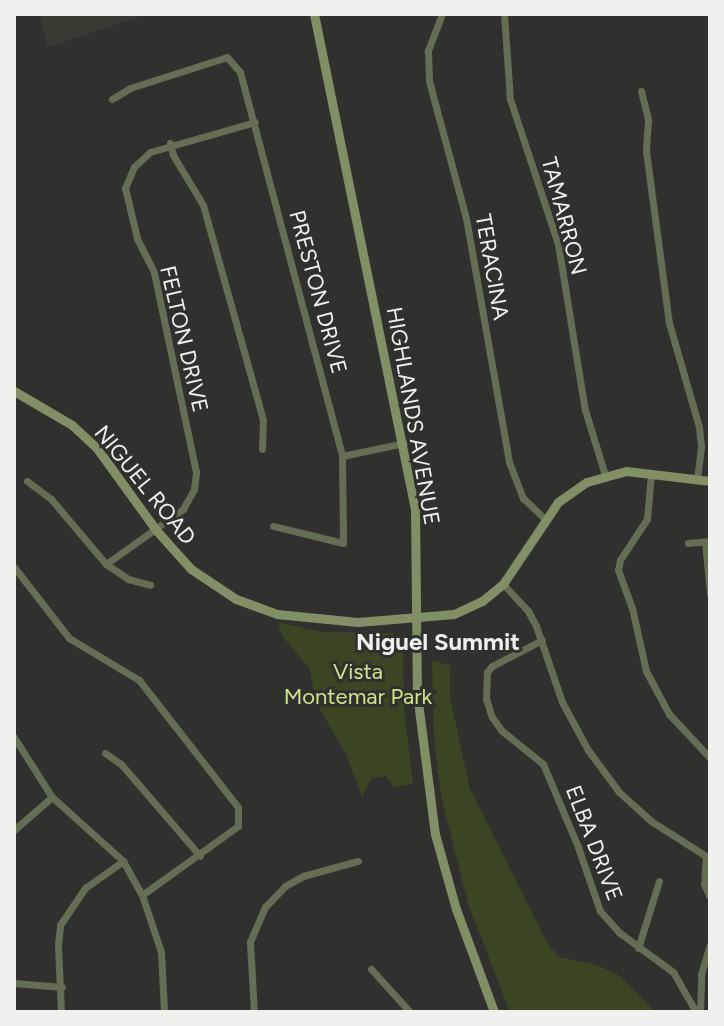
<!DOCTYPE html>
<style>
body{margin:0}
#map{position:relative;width:724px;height:1026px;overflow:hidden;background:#30312e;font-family:Figtree,sans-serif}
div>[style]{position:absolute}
.built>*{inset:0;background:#383b32}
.green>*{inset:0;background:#3b4523}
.street>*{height:7px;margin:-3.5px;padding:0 3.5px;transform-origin:3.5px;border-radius:3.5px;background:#656d54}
.secondary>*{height:9px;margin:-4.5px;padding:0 4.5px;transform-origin:4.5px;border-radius:4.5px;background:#828e66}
span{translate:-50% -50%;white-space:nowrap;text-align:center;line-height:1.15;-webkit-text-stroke:6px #30312e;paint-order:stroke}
.street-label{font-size:22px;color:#f0f1ee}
.park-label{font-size:22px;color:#cce58d}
.neighbourhood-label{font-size:24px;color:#f0f1ee;font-weight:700}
.frame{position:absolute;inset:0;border:16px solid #f0f1ee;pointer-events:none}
</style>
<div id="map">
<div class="built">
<i style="clip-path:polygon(39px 14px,148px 14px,48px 47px)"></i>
</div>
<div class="green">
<i style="clip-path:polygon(278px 622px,321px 632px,393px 633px,403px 644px,404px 707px,413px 784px,394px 787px,386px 776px,372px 778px,362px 797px,346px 754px,315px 701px,310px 669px,282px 636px)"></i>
<i style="clip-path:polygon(432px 661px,450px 665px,450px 697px,470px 789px,548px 944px,559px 957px,597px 965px,620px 976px,656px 1012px,510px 1012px,468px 904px,441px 796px,434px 739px)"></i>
</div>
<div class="street">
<i style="left:442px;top:14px;width:40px;rotate:111deg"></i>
<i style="left:428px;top:51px;width:30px;rotate:88deg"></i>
<i style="left:429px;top:81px;width:142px;rotate:74.9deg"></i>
<i style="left:466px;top:218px;width:248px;rotate:80deg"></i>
<i style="left:509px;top:462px;width:39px;rotate:69deg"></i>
<i style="left:523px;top:498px;width:30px;rotate:44deg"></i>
<i style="left:504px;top:14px;width:85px;rotate:86deg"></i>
<i style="left:510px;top:99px;width:153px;rotate:71.7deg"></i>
<i style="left:558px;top:244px;width:168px;rotate:80.8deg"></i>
<i style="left:585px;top:410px;width:68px;rotate:72.9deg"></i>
<i style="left:641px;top:91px;width:30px;rotate:76deg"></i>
<i style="left:648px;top:120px;width:31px;rotate:94deg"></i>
<i style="left:646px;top:151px;width:174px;rotate:82.4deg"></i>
<i style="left:669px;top:323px;width:108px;rotate:73.9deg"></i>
<i style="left:699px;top:427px;width:20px;rotate:84deg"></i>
<i style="left:701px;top:447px;width:32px;rotate:97deg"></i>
<i style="left:112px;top:99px;width:21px;rotate:-31deg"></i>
<i style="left:130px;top:88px;width:102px;rotate:-17.7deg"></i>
<i style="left:227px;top:57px;width:20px;rotate:49deg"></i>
<i style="left:240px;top:72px;width:397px;rotate:75.1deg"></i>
<i style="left:342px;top:456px;width:87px;rotate:89.3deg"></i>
<i style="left:343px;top:543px;width:72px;rotate:-166.3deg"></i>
<i style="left:170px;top:143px;width:12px;rotate:76deg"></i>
<i style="left:173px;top:155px;width:58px;rotate:59deg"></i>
<i style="left:203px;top:205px;width:223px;rotate:74.4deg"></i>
<i style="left:263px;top:420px;width:29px;rotate:92deg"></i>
<i style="left:342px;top:456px;width:63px;rotate:-11.8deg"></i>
<i style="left:651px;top:474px;width:45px;rotate:95.1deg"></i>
<i style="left:647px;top:519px;width:49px;rotate:123.4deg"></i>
<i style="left:620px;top:560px;width:10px;rotate:101deg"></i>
<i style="left:618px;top:570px;width:40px;rotate:69.8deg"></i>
<i style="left:632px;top:608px;width:65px;rotate:77.5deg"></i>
<i style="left:646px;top:671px;width:49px;rotate:61.9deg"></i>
<i style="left:669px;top:714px;width:60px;rotate:47deg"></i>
<i style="left:27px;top:481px;width:30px;rotate:37deg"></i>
<i style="left:51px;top:499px;width:85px;rotate:49.8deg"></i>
<i style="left:106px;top:564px;width:27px;rotate:34deg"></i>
<i style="left:128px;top:579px;width:23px;rotate:15deg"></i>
<i style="left:705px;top:542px;width:52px;rotate:84.5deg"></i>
<i style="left:688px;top:543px;width:22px;rotate:-5deg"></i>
<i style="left:106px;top:564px;width:95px;rotate:-35.5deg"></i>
<i style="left:183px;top:509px;width:23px;rotate:-61deg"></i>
<i style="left:194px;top:489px;width:17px;rotate:-83deg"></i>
<i style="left:196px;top:472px;width:204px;rotate:-101.9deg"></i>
<i style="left:154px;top:272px;width:38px;rotate:-117deg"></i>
<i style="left:137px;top:238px;width:51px;rotate:-103.5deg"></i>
<i style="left:125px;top:188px;width:23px;rotate:-67deg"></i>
<i style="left:134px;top:167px;width:22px;rotate:-43deg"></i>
<i style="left:150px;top:152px;width:109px;rotate:-15.9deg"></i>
<i style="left:14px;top:567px;width:90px;rotate:52.2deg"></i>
<i style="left:69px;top:638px;width:82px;rotate:31deg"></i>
<i style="left:139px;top:680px;width:161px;rotate:52.1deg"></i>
<i style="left:238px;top:807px;width:19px;rotate:90deg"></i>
<i style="left:238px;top:826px;width:118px;rotate:144.3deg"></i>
<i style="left:503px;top:584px;width:37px;rotate:47deg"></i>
<i style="left:528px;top:611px;width:17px;rotate:62deg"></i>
<i style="left:536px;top:626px;width:80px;rotate:71.1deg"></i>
<i style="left:562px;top:702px;width:55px;rotate:61.6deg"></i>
<i style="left:588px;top:750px;width:52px;rotate:53.6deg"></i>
<i style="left:619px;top:792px;width:43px;rotate:42.2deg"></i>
<i style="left:651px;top:821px;width:65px;rotate:32.5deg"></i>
<i style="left:706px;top:856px;width:28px;rotate:94deg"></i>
<i style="left:704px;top:884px;width:14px;rotate:65deg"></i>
<i style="left:542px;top:640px;width:56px;rotate:152.5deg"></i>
<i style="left:492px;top:666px;width:8px;rotate:130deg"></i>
<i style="left:487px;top:672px;width:27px;rotate:92deg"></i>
<i style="left:486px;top:699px;width:19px;rotate:72deg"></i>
<i style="left:492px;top:717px;width:16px;rotate:55deg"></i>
<i style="left:501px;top:730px;width:54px;rotate:39deg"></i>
<i style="left:543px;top:764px;width:90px;rotate:67.1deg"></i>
<i style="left:578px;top:847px;width:68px;rotate:71deg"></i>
<i style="left:600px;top:911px;width:30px;rotate:48deg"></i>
<i style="left:620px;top:933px;width:66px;rotate:36.3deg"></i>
<i style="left:673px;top:972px;width:46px;rotate:60.1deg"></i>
<i style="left:14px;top:737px;width:71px;rotate:57.7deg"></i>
<i style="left:52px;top:797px;width:96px;rotate:42deg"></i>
<i style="left:123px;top:861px;width:39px;rotate:61deg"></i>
<i style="left:142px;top:895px;width:60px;rotate:71.6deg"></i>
<i style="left:161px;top:952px;width:60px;rotate:87.1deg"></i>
<i style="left:105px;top:753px;width:19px;rotate:35deg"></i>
<i style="left:121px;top:764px;width:121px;rotate:49.3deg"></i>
<i style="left:14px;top:830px;width:50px;rotate:-41deg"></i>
<i style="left:638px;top:948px;width:70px;rotate:-72.6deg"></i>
<i style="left:371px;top:969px;width:58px;rotate:47.8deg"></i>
<i style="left:14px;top:983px;width:48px;rotate:4.8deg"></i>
<i style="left:61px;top:1012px;width:67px;rotate:-92.6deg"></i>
<i style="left:58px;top:945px;width:20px;rotate:-84deg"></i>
<i style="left:60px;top:925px;width:45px;rotate:-56deg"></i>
<i style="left:85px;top:888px;width:47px;rotate:-35.4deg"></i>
<i style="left:254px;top:1012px;width:70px;rotate:-93.3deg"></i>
<i style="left:250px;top:942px;width:38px;rotate:-67deg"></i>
<i style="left:265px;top:907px;width:29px;rotate:-46deg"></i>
<i style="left:285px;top:886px;width:21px;rotate:-29deg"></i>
<i style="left:303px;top:876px;width:57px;rotate:-15.3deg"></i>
<i style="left:700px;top:1012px;width:38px;rotate:-88deg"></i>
<i style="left:701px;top:974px;width:31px;rotate:-73deg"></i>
</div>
<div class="secondary">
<i style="left:314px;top:14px;width:505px;rotate:78.47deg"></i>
<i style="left:415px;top:509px;width:185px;rotate:89.4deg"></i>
<i style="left:417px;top:694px;width:141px;rotate:82.7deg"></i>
<i style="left:435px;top:834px;width:78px;rotate:74.4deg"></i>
<i style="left:456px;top:909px;width:110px;rotate:69.7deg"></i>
<i style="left:14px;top:391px;width:67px;rotate:30.4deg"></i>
<i style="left:72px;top:425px;width:33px;rotate:43deg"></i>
<i style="left:96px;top:447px;width:102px;rotate:54.1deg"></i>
<i style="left:156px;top:530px;width:52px;rotate:48.1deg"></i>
<i style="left:191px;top:569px;width:54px;rotate:33.7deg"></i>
<i style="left:236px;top:599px;width:44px;rotate:20.1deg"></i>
<i style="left:277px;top:614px;width:81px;rotate:5.6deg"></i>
<i style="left:358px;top:622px;width:96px;rotate:-4.8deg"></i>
<i style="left:454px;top:614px;width:31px;rotate:-25deg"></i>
<i style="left:482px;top:601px;width:27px;rotate:-39deg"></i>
<i style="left:503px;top:584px;width:99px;rotate:-56.1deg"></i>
<i style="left:558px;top:502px;width:35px;rotate:-35deg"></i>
<i style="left:587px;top:482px;width:41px;rotate:-15.8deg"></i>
<i style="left:626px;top:471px;width:85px;rotate:6.8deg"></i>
</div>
<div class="street-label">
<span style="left:564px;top:216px;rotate:75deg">TAMARRON</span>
<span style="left:492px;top:267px;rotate:80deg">TERACINA</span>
<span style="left:318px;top:292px;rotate:75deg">PRESTON DRIVE</span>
<span style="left:184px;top:339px;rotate:77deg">FELTON DRIVE</span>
<span style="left:413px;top:416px;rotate:80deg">HIGHLANDS AVENUE</span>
<span style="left:145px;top:485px;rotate:51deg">NIGUEL ROAD</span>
<span style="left:594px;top:843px;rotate:69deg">ELBA DRIVE</span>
</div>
<div class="park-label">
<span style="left:358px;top:684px">Vista<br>Montemar Park</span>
</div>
<div class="neighbourhood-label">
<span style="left:438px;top:642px">Niguel Summit</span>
</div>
<div class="frame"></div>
</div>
